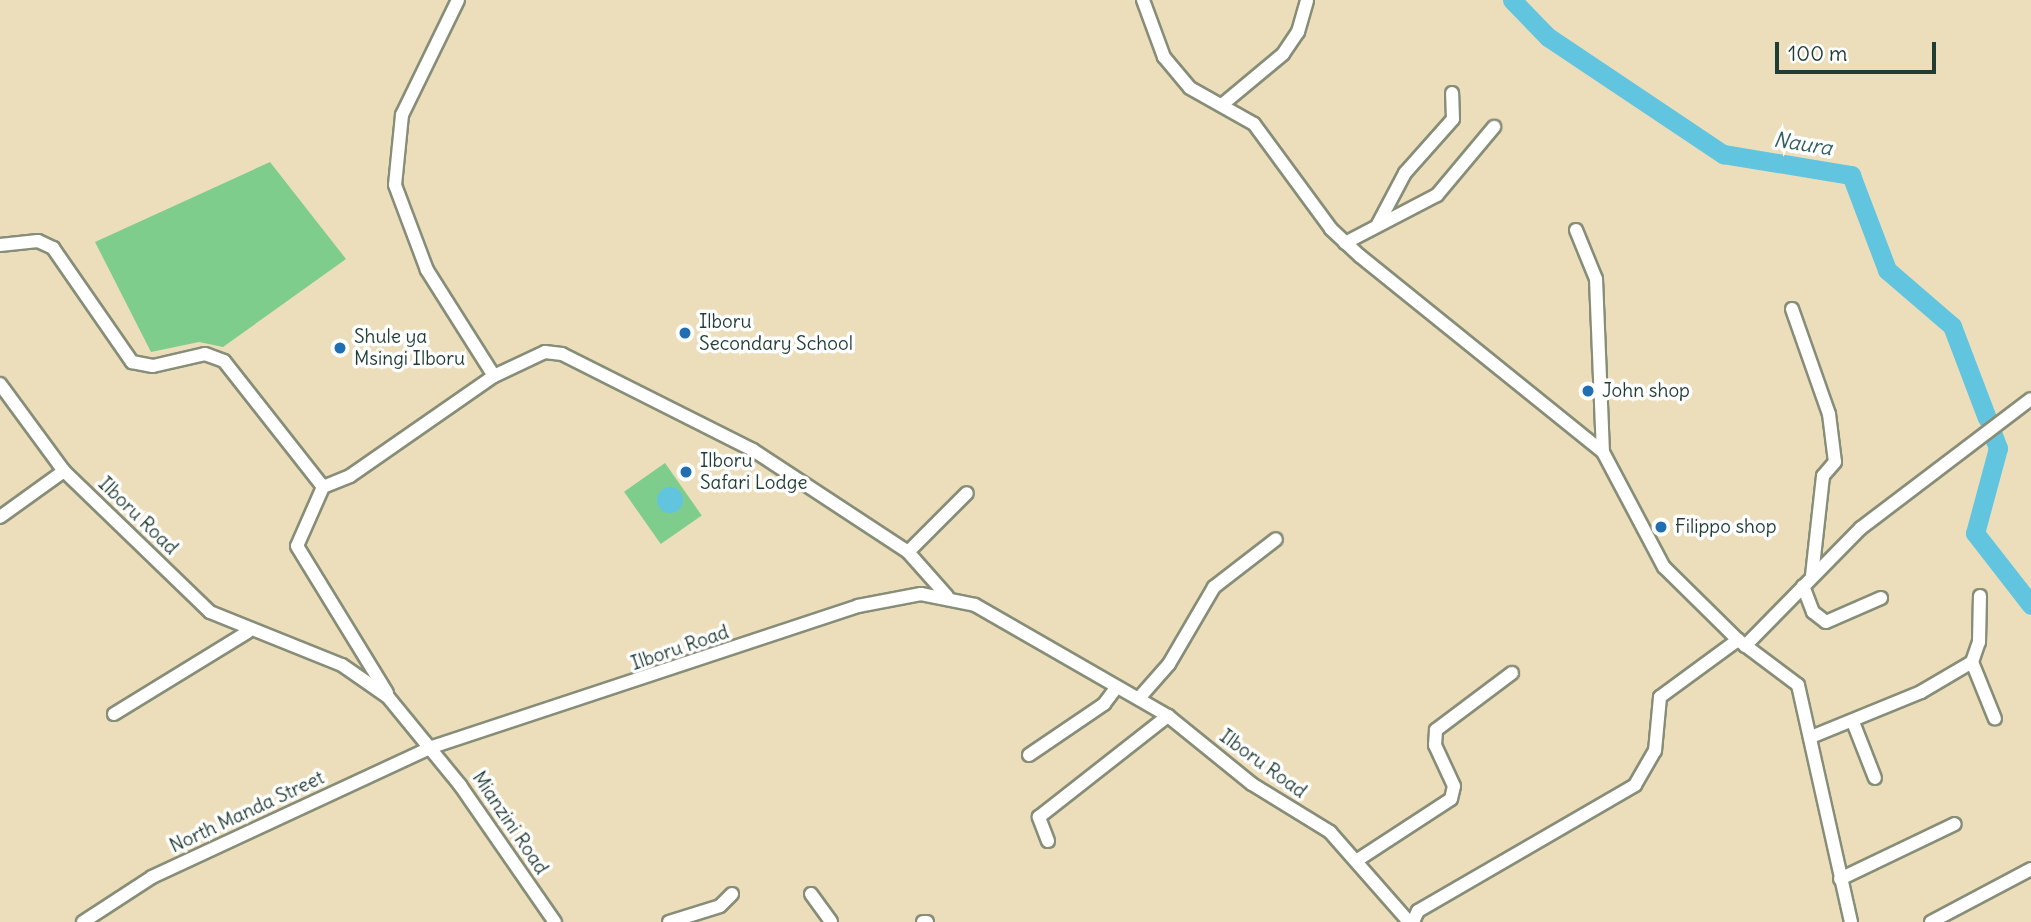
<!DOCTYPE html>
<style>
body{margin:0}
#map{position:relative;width:2031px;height:922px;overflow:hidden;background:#eddebb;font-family:Delius,sans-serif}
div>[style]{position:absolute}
.green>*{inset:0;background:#7ecd8d;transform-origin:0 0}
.water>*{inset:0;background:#62c5e0}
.round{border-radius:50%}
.river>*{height:19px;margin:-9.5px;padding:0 9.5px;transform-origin:9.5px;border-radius:9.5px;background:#62c5e0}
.roads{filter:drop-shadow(2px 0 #868e78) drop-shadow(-2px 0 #868e78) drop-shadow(0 2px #868e78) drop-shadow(0 -2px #868e78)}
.minor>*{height:12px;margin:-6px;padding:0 6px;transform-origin:6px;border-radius:6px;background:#fff}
.dots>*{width:19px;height:19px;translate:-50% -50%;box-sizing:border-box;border:4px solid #fff;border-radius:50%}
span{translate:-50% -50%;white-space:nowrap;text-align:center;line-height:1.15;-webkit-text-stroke:7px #fff;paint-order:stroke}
.poi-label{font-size:19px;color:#1f3d34}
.left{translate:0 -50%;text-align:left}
.street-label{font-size:19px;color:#1f3d34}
.water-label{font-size:21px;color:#305f5f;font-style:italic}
.scale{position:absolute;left:1775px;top:42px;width:161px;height:32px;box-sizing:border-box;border:4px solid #1f3d34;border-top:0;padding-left:9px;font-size:21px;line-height:24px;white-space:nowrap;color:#1f3d34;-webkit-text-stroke:5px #fff;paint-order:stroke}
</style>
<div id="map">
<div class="green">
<i style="clip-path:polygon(270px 162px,346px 259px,223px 347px,199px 342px,151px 352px,95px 242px)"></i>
<i style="left:665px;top:463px;width:64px;height:50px;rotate:55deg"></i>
</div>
<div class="water">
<i class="round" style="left:657px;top:487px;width:26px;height:26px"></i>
</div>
<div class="river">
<i style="left:1512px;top:0;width:52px;rotate:45.8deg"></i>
<i style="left:1548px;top:37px;width:211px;rotate:33.8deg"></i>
<i style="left:1723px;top:154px;width:130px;rotate:9.3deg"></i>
<i style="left:1851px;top:175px;width:102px;rotate:69.2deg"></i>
<i style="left:1887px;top:270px;width:86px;rotate:40.7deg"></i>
<i style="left:1952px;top:326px;width:98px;rotate:69.2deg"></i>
<i style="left:1993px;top:435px;width:14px;rotate:69deg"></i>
<i style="left:1998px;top:448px;width:88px;rotate:105.1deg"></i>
<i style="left:1975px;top:533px;width:91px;rotate:52.1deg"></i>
</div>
<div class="roads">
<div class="minor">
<i style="left:458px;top:0;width:128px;rotate:116deg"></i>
<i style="left:402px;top:115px;width:70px;rotate:95.7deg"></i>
<i style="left:395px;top:185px;width:91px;rotate:69.4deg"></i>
<i style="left:427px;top:270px;width:125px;rotate:57.7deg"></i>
<i style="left:1143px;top:0;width:61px;rotate:69.8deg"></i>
<i style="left:1164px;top:57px;width:40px;rotate:50deg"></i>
<i style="left:1190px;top:88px;width:73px;rotate:29.4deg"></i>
<i style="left:1254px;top:124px;width:130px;rotate:53.7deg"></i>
<i style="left:1331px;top:229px;width:40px;rotate:43deg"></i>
<i style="left:1360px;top:256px;width:312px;rotate:38.9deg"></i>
<i style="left:1603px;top:452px;width:130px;rotate:62.1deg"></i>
<i style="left:1664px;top:567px;width:104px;rotate:44.6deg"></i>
<i style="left:1738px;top:640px;width:75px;rotate:36.9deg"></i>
<i style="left:1798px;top:685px;width:243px;rotate:77.4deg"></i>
<i style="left:1223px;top:104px;width:78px;rotate:-39.8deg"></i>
<i style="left:1283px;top:54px;width:27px;rotate:-56deg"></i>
<i style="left:1298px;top:32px;width:33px;rotate:-74deg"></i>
<i style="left:1378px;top:224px;width:58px;rotate:-62.1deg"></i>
<i style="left:1405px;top:173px;width:72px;rotate:-48.4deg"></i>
<i style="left:1453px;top:119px;width:26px;rotate:-92deg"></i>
<i style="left:1576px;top:230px;width:53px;rotate:67.8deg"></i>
<i style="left:1596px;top:279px;width:173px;rotate:87.7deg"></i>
<i style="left:1345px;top:243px;width:104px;rotate:-27.6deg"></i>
<i style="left:1437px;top:195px;width:89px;rotate:-50deg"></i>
<i style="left:0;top:245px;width:38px;rotate:-6deg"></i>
<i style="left:38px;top:241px;width:17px;rotate:25deg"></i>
<i style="left:53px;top:248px;width:139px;rotate:55.3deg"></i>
<i style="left:132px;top:362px;width:21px;rotate:11deg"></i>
<i style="left:153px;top:366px;width:53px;rotate:-13deg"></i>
<i style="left:205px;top:354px;width:20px;rotate:20deg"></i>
<i style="left:224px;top:361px;width:160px;rotate:51.8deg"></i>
<i style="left:323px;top:487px;width:29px;rotate:-22deg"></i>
<i style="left:350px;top:476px;width:175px;rotate:-34.8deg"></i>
<i style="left:494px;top:376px;width:56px;rotate:-25.2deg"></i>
<i style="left:545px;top:352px;width:17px;rotate:7deg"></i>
<i style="left:562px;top:354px;width:214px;rotate:26.7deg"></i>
<i style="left:753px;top:450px;width:186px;rotate:33.3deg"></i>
<i style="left:908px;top:552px;width:59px;rotate:48.4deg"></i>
<i style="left:1792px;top:309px;width:111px;rotate:70.6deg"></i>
<i style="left:1829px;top:414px;width:48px;rotate:82.9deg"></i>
<i style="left:1835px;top:462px;width:18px;rotate:131deg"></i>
<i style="left:1823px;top:476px;width:101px;rotate:96.3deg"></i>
<i style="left:0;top:384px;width:108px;rotate:53.7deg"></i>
<i style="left:64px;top:471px;width:203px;rotate:44deg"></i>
<i style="left:210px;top:612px;width:142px;rotate:21.9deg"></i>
<i style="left:342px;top:665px;width:56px;rotate:34.8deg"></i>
<i style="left:388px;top:697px;width:114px;rotate:50.7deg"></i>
<i style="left:460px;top:785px;width:167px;rotate:55.3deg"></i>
<i style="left:323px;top:487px;width:64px;rotate:113.8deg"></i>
<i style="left:297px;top:546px;width:172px;rotate:58.5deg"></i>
<i style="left:0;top:517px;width:79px;rotate:-35.7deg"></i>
<i style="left:908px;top:552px;width:83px;rotate:-45deg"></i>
<i style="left:1803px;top:586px;width:28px;rotate:69deg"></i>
<i style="left:1813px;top:612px;width:16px;rotate:38deg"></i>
<i style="left:1826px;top:622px;width:60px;rotate:-23.6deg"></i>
<i style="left:1745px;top:646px;width:165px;rotate:-45.5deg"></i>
<i style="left:1861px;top:528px;width:213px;rotate:-37.2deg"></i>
<i style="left:1972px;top:662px;width:61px;rotate:68deg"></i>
<i style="left:1140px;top:697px;width:44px;rotate:-48.7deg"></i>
<i style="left:1169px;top:664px;width:89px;rotate:-59.7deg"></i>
<i style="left:1214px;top:587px;width:78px;rotate:-37.7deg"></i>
<i style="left:114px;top:714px;width:157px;rotate:-31.5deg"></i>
<i style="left:1853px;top:722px;width:60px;rotate:68.6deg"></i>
<i style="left:1811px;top:737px;width:119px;rotate:-22.2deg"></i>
<i style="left:1921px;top:692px;width:59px;rotate:-30.5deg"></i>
<i style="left:1972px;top:662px;width:21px;rotate:-71deg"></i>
<i style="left:1979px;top:642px;width:46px;rotate:-88.8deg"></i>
<i style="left:1029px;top:755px;width:91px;rotate:-34.2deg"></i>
<i style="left:1104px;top:704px;width:21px;rotate:-53deg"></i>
<i style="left:1048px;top:841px;width:26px;rotate:-111deg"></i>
<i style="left:1039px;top:817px;width:164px;rotate:-38.1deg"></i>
<i style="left:1356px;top:861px;width:113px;rotate:-33.1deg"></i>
<i style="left:1451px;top:799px;width:13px;rotate:-77deg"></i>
<i style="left:1454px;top:786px;width:45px;rotate:-114.9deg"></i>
<i style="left:1435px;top:745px;width:15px;rotate:-86deg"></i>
<i style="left:1436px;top:730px;width:95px;rotate:-36.9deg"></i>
<i style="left:1840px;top:879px;width:127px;rotate:-25.6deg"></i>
<i style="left:811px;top:894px;width:34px;rotate:54deg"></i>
<i style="left:83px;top:922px;width:82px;rotate:-33.1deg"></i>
<i style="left:152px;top:877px;width:309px;rotate:-24.9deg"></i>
<i style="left:432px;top:747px;width:449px;rotate:-18.3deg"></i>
<i style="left:858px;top:606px;width:64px;rotate:-10.8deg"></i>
<i style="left:921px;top:594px;width:55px;rotate:11.5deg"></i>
<i style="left:975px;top:605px;width:223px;rotate:29.9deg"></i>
<i style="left:1168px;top:716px;width:108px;rotate:39deg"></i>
<i style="left:1252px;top:784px;width:92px;rotate:31.6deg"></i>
<i style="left:1330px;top:832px;width:120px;rotate:48.7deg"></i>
<i style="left:669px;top:922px;width:53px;rotate:-17.4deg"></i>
<i style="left:720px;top:906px;width:17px;rotate:-45deg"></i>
<i style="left:923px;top:922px;width:4px"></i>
<i style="left:1413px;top:922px;width:12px;rotate:-66deg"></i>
<i style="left:1418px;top:911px;width:251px;rotate:-30.1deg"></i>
<i style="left:1635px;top:785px;width:39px;rotate:-60deg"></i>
<i style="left:1655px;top:751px;width:54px;rotate:-84.7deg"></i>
<i style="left:1660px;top:697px;width:97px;rotate:-36.2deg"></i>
<i style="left:1931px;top:922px;width:113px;rotate:-27.9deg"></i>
</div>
</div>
<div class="dots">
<i style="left:685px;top:333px;background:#1f6fb2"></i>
<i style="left:340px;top:348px;background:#1f6fb2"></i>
<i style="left:1588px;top:391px;background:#1f6fb2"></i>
<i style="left:686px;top:472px;background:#1f6fb2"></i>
<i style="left:1661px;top:527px;background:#1f6fb2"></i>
</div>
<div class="poi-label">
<span class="left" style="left:699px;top:333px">Ilboru<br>Secondary School</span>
<span class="left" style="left:354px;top:348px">Shule ya<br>Msingi Ilboru</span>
<span class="left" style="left:1602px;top:391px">John shop</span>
<span class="left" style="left:700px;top:472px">Ilboru<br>Safari Lodge</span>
<span class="left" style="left:1675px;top:527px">Filippo shop</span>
</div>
<div class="street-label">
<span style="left:138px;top:516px;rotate:44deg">Ilboru Road</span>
<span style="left:680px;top:648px;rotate:-19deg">Ilboru Road</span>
<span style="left:1263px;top:764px;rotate:36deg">Ilboru Road</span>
<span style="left:247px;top:812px;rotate:-25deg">North Manda Street</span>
<span style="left:510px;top:823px;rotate:56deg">Mianzini Road</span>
</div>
<div class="water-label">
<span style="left:1803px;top:144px;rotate:9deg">Naura</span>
</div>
<div class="scale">100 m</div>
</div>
